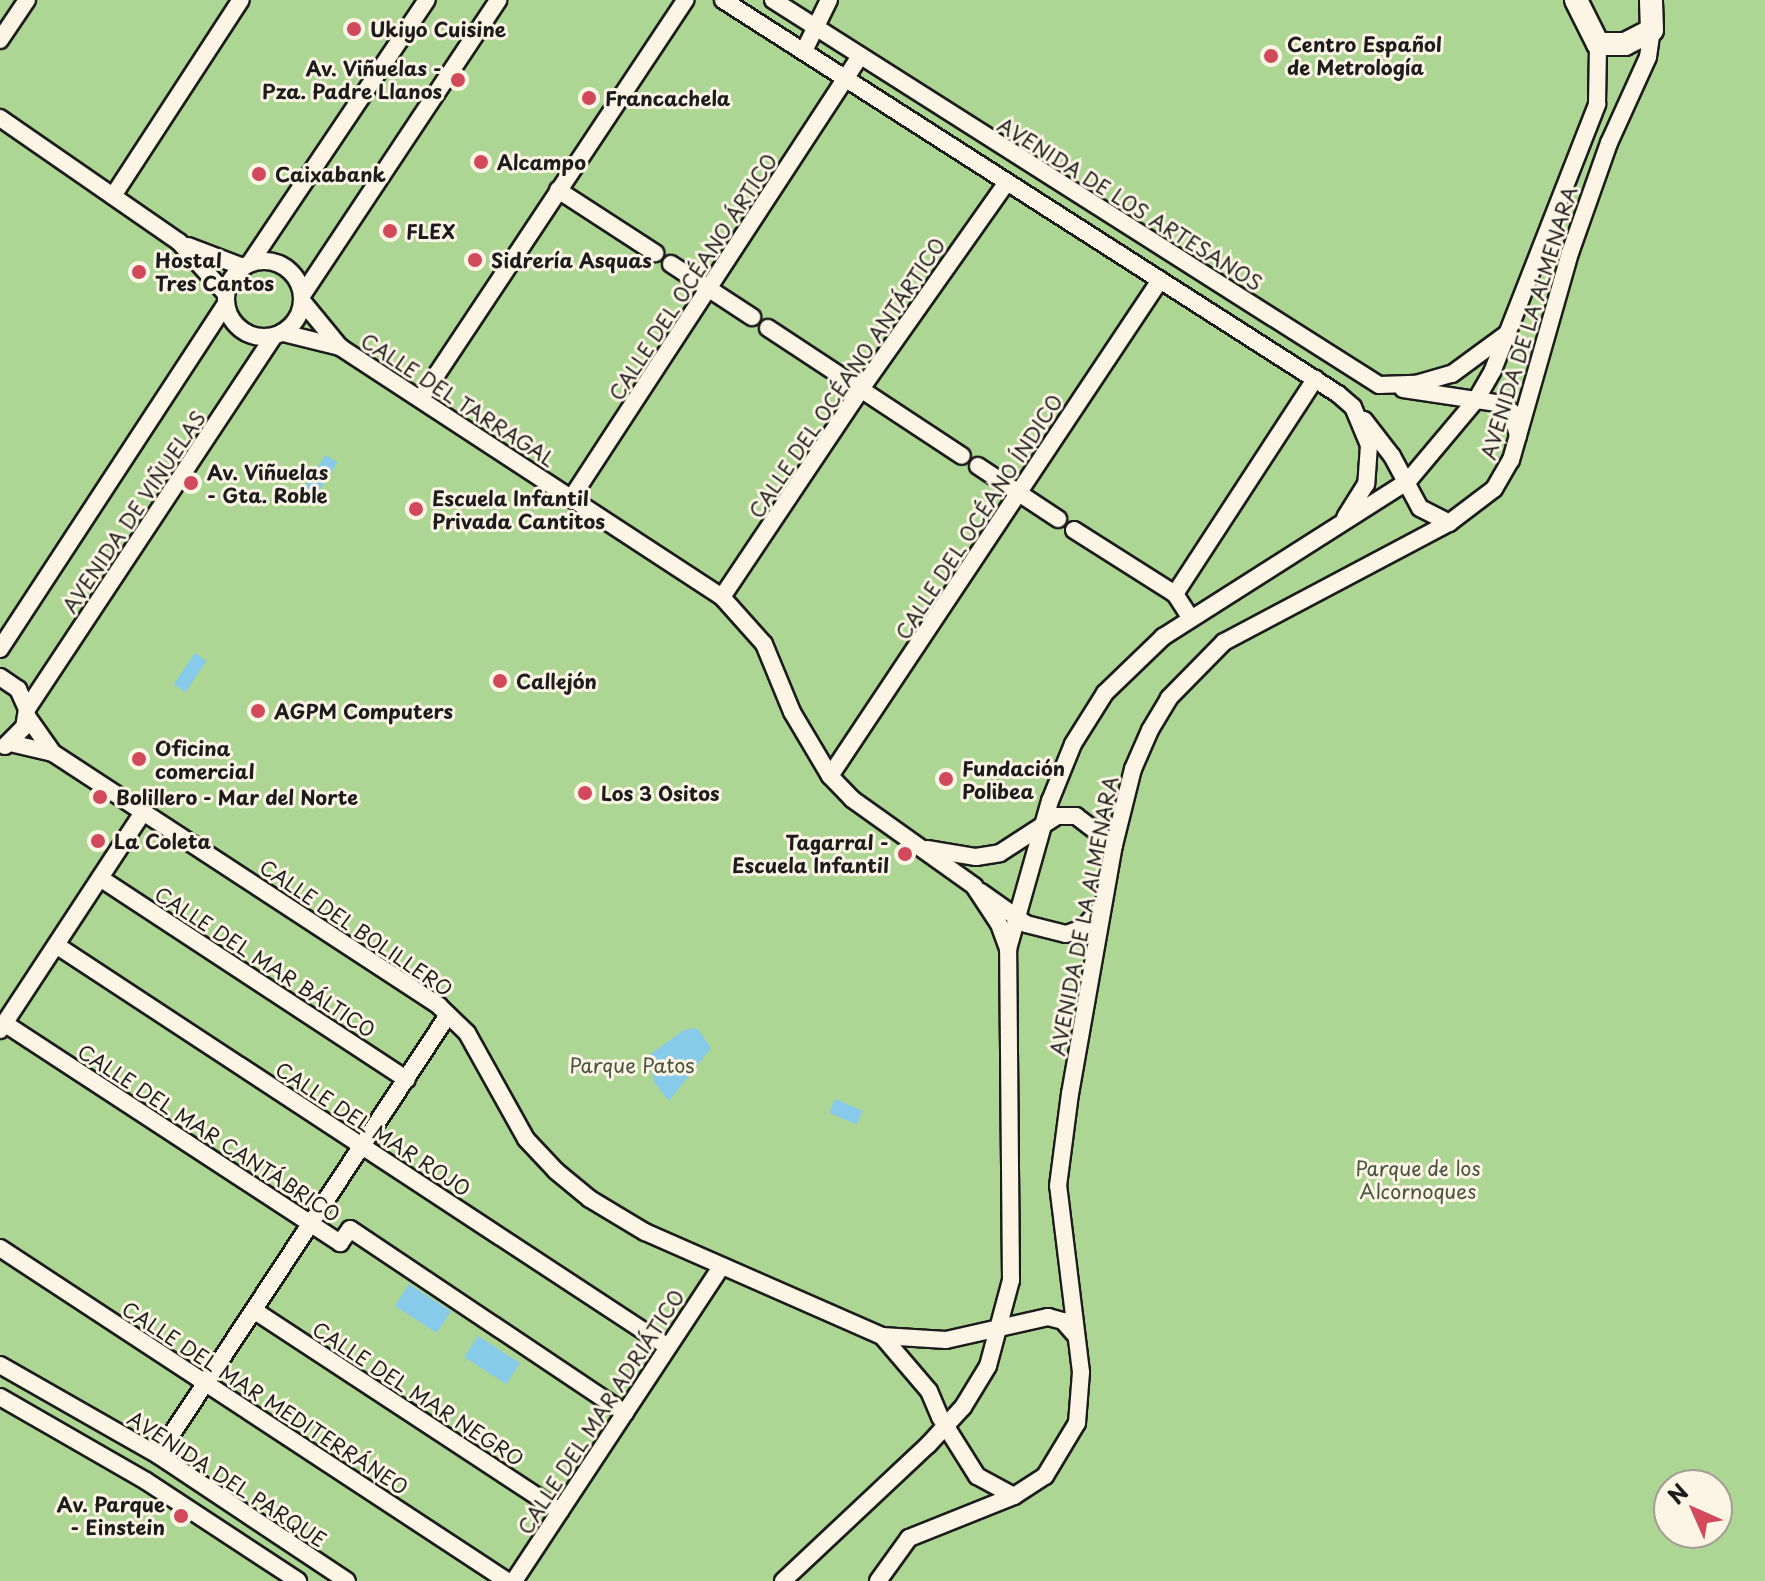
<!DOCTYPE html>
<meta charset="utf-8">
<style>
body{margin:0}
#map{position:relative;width:1765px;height:1581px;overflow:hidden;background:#ece4e8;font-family:"Playpen Sans",sans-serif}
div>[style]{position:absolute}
.green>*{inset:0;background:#add694}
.water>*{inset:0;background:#88caea;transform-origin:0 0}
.roads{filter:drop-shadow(2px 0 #1c1c1c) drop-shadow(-2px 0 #1c1c1c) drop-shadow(0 2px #1c1c1c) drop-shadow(0 -2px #1c1c1c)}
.street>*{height:16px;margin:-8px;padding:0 8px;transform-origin:8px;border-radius:8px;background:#fcf5e5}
.street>.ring{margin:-8px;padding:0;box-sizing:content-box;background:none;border:16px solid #fcf5e5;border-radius:50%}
.secondary>*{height:22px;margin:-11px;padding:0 11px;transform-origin:11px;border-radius:11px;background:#fcf5e5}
.dots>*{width:22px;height:22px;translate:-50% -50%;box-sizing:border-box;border:4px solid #fcf5e5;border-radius:50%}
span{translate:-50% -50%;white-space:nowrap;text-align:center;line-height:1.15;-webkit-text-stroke:6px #fcf5e5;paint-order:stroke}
.poi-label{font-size:20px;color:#1c1c1c;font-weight:700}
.left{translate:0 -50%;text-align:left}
.right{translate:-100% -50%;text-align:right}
.street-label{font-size:20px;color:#1c1c1c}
.park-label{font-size:20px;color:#485440}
.north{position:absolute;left:1653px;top:1469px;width:80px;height:80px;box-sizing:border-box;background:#fcf5e5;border:2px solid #a29e95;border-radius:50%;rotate:315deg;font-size:22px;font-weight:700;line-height:32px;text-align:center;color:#1c1c1c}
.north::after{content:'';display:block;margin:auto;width:28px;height:36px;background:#d1495b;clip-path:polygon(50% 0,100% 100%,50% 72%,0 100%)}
</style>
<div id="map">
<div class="green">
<i style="clip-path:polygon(evenodd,0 0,1765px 0,1765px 1581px,0 1581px,0 0,1669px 1485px,1717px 1485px,1717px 1533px,1669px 1533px,1669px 1485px)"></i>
</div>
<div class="water">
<i style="left:326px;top:455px;width:14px;height:45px;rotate:34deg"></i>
<i style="left:195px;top:653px;width:14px;height:38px;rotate:34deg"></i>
<i style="clip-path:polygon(697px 1028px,711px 1048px,669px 1101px,654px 1082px,648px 1056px,684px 1030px)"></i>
<i style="left:835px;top:1099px;width:30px;height:15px;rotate:23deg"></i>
<i style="left:409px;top:1284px;width:50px;height:26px;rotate:33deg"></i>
<i style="left:478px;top:1336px;width:50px;height:25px;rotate:33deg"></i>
</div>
<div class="roads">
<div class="street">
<i style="left:723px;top:0;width:730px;rotate:32.65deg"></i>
<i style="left:1338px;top:394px;width:20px;rotate:41deg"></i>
<i style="left:1353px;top:407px;width:41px;rotate:67.2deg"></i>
<i style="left:1369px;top:445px;width:39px;rotate:94deg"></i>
<i style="left:1366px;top:484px;width:39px;rotate:122deg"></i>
<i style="left:773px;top:0;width:718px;rotate:32.43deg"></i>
<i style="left:1379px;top:385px;width:37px;rotate:-2deg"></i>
<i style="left:1416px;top:384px;width:37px;rotate:-16deg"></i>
<i style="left:1452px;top:374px;width:66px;rotate:-36.3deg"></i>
<i style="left:0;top:40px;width:48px;rotate:-56deg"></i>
<i style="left:804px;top:51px;width:57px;rotate:-63.9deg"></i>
<i style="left:0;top:118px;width:218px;rotate:34.7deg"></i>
<i style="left:179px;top:242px;width:70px;rotate:47.9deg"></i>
<i style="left:558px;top:190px;width:116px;rotate:33deg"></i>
<i style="left:113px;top:196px;width:234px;rotate:-56.9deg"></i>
<i style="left:188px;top:246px;width:59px;rotate:20.9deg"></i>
<i class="ring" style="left:226px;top:261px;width:60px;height:60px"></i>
<i style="left:250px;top:263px;width:317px;rotate:-56.1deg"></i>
<i style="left:671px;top:264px;width:97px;rotate:33.2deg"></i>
<i style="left:303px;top:294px;width:353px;rotate:-56.4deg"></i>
<i style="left:303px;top:302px;width:58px;rotate:50.6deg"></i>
<i style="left:340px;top:347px;width:457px;rotate:33.2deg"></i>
<i style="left:722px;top:597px;width:63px;rotate:48.2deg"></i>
<i style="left:764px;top:644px;width:74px;rotate:67.6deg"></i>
<i style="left:792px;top:712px;width:74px;rotate:59.3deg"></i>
<i style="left:830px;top:776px;width:32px;rotate:46deg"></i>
<i style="left:852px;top:799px;width:150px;rotate:35.5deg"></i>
<i style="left:974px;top:886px;width:45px;rotate:56.7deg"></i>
<i style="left:999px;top:924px;width:27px;rotate:70deg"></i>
<i style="left:768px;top:328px;width:232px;rotate:33.4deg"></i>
<i style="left:283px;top:333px;width:59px;rotate:13.8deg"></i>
<i style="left:1403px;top:389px;width:95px;rotate:8.5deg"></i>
<i style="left:1497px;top:403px;width:17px;rotate:31deg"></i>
<i style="left:1512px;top:412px;width:25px;rotate:76deg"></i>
<i style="left:421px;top:398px;width:478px;rotate:-56.4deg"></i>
<i style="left:1364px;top:420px;width:46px;rotate:52.1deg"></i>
<i style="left:1392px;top:456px;width:59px;rotate:61.7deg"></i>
<i style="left:1420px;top:508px;width:33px;rotate:27deg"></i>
<i style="left:978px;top:466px;width:96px;rotate:33.5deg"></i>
<i style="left:572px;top:497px;width:527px;rotate:-56.85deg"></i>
<i style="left:1074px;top:530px;width:120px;rotate:32.4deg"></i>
<i style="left:1175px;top:594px;width:27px;rotate:57deg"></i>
<i style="left:1175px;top:594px;width:257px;rotate:-56.9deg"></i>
<i style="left:722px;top:597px;width:250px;rotate:-56.2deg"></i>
<i style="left:861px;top:389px;width:253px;rotate:-54.8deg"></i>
<i style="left:0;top:649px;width:413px;rotate:-56.8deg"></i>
<i style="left:0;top:677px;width:22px;rotate:34deg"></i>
<i style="left:18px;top:689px;width:22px;rotate:66deg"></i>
<i style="left:27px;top:709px;width:18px;rotate:99deg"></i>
<i style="left:24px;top:727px;width:27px;rotate:135deg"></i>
<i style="left:27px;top:709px;width:447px;rotate:-56.5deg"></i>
<i style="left:27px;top:716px;width:45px;rotate:54.9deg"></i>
<i style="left:10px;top:743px;width:44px;rotate:13.1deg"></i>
<i style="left:53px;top:753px;width:462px;rotate:33.2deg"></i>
<i style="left:439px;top:1006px;width:39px;rotate:44deg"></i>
<i style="left:467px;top:1033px;width:121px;rotate:60.9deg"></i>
<i style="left:526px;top:1139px;width:44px;rotate:46.8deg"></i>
<i style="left:556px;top:1171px;width:44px;rotate:39.5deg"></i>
<i style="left:590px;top:1199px;width:64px;rotate:31deg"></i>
<i style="left:645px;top:1232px;width:259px;rotate:23.7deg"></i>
<i style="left:882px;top:1336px;width:64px;rotate:3.6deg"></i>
<i style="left:946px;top:1340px;width:105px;rotate:-12.7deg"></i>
<i style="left:1048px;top:1317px;width:16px;rotate:15deg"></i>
<i style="left:1063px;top:1321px;width:20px;rotate:49deg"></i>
<i style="left:830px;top:776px;width:596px;rotate:-56.36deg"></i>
<i style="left:927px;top:849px;width:50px;rotate:9.3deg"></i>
<i style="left:976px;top:857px;width:24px;rotate:-9deg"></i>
<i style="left:1000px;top:853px;width:68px;rotate:-33deg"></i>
<i style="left:1057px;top:816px;width:19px"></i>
<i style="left:1076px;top:816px;width:48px;rotate:37.3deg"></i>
<i style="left:100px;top:878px;width:367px;rotate:33.3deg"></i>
<i style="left:981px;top:892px;width:55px;rotate:35.4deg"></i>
<i style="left:1026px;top:924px;width:41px;rotate:14deg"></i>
<i style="left:1066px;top:934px;width:18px;rotate:-19deg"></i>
<i style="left:1083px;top:928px;width:25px;rotate:-48deg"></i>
<i style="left:56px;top:945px;width:732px;rotate:33.3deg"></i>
<i style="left:4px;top:1023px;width:402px;rotate:33.2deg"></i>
<i style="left:340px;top:1243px;width:17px;rotate:-54deg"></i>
<i style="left:350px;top:1229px;width:331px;rotate:33.8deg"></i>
<i style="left:0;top:1030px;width:261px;rotate:-56.7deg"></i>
<i style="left:0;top:1248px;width:607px;rotate:33.3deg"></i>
<i style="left:255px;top:1311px;width:365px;rotate:33.3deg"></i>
<i style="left:882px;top:1336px;width:72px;rotate:49.5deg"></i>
<i style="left:929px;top:1391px;width:28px;rotate:67deg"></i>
<i style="left:940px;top:1417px;width:70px;rotate:57.9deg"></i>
<i style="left:977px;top:1476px;width:42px;rotate:28.4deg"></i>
<i style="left:0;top:1365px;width:182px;rotate:29.7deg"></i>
<i style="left:158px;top:1455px;width:227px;rotate:33.7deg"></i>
<i style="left:0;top:1397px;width:168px;rotate:29.9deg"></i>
<i style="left:146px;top:1481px;width:182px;rotate:33.3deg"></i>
<i style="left:158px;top:1455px;width:527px;rotate:-56.61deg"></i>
<i style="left:514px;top:1581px;width:377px;rotate:-56.6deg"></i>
<i style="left:783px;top:1581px;width:199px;rotate:-43.2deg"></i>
<i style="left:928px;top:1445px;width:52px;rotate:-47.4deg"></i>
<i style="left:963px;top:1407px;width:48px;rotate:-58.6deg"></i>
<i style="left:988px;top:1366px;width:89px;rotate:-75deg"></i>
<i style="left:1011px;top:1280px;width:331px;rotate:-90.5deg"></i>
<i style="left:1008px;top:949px;width:154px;rotate:-74.2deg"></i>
<i style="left:1050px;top:801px;width:61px;rotate:-68deg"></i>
<i style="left:1073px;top:744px;width:60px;rotate:-57.9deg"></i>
<i style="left:1105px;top:693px;width:81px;rotate:-44deg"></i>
<i style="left:1163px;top:637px;width:290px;rotate:-32.5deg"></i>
<i style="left:1408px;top:481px;width:106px;rotate:-50deg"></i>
<i style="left:1476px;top:400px;width:34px;rotate:-60deg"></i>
<i style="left:1493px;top:370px;width:286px;rotate:-68.6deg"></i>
<i style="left:1597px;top:104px;width:60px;rotate:-89deg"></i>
<i style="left:878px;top:1581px;width:53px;rotate:-54.2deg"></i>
<i style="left:909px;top:1538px;width:113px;rotate:-21.8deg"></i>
<i style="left:1014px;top:1496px;width:37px;rotate:-33deg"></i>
<i style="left:1045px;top:1476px;width:62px;rotate:-58.9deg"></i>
<i style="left:1077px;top:1423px;width:51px;rotate:-85.5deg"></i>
<i style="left:1081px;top:1372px;width:187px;rotate:-97deg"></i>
<i style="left:1058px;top:1186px;width:93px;rotate:-82.6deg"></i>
<i style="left:1070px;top:1094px;width:253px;rotate:-80deg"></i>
<i style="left:1114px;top:845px;width:78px;rotate:-76deg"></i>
<i style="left:1133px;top:769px;width:43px;rotate:-66.4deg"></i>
<i style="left:1150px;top:730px;width:37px;rotate:-59deg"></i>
<i style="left:1169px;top:698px;width:78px;rotate:-45.5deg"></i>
<i style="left:1224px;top:642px;width:255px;rotate:-27.9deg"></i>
<i style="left:1449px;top:523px;width:56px;rotate:-37.1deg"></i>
<i style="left:1494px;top:489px;width:34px;rotate:-60deg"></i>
<i style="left:1511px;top:460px;width:215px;rotate:-74.1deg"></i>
<i style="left:1570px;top:253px;width:117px;rotate:-70.5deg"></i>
<i style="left:1609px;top:143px;width:94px;rotate:-65.6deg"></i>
<i style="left:1648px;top:57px;width:27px;rotate:-82deg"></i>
</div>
<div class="secondary">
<i style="left:1576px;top:0;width:49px;rotate:63.4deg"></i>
<i style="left:1598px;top:44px;width:27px"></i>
<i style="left:1625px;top:44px;width:30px;rotate:-27deg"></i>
<i style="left:1652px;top:30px;width:30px;rotate:-92deg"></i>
</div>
</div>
<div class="dots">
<i style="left:354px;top:29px;background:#d1495b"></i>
<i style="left:1271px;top:56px;background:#d1495b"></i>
<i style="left:458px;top:80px;background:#d1495b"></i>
<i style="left:589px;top:98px;background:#d1495b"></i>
<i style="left:481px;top:162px;background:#d1495b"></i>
<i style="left:259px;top:174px;background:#d1495b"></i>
<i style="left:390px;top:231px;background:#d1495b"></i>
<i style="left:475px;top:260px;background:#d1495b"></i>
<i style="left:139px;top:272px;background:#d1495b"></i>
<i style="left:191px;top:483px;background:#d1495b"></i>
<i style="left:416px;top:509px;background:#d1495b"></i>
<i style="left:500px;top:681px;background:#d1495b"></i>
<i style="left:258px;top:711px;background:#d1495b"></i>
<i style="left:139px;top:759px;background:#d1495b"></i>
<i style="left:946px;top:779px;background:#d1495b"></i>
<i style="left:585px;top:793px;background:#d1495b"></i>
<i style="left:100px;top:797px;background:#d1495b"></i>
<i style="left:98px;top:841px;background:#d1495b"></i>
<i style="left:905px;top:854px;background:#d1495b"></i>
<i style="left:181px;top:1516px;background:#d1495b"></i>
</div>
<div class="poi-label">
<span class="left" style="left:370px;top:29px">Ukiyo Cuisine</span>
<span class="left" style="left:1287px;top:56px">Centro Español<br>de Metrología</span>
<span class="right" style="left:442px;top:80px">Av. Viñuelas -<br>Pza. Padre Llanos</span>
<span class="left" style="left:605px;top:98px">Francachela</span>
<span class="left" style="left:497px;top:162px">Alcampo</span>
<span class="left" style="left:275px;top:174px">Caixabank</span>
<span class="left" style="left:406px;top:231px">FLEX</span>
<span class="left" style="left:155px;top:272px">Hostal<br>Tres Cantos</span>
<span class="left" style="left:491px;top:260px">Sidrería Asquas</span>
<span class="left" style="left:207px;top:484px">Av. Viñuelas<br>- Gta. Roble</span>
<span class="left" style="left:432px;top:510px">Escuela Infantil<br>Privada Cantitos</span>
<span class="left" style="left:516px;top:681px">Callejón</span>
<span class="left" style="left:274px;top:711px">AGPM Computers</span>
<span class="left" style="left:155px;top:760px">Oficina<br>comercial</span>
<span class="left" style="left:962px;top:780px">Fundación<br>Polibea</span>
<span class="left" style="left:601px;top:793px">Los 3 Ositos</span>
<span class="left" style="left:116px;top:797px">Bolillero - Mar del Norte</span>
<span class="left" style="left:114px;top:841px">La Coleta</span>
<span class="right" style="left:889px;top:854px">Tagarral -<br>Escuela Infantil</span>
<span class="right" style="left:165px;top:1516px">Av. Parque<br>- Einstein</span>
</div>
<div class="street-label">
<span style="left:1130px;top:204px;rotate:32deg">AVENIDA DE LOS ARTESANOS</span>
<span style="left:693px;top:277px;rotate:-57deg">CALLE DEL OCÉANO ÁRTICO</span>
<span style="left:1529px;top:323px;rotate:-73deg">AVENIDA DE LA ALMENARA</span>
<span style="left:847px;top:378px;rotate:-56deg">CALLE DEL OCÉANO ANTÁRTICO</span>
<span style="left:458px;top:400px;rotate:33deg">CALLE DEL TARRAGAL</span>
<span style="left:134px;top:512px;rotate:-56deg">AVENIDA DE VIÑUELAS</span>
<span style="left:979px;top:517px;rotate:-57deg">CALLE DEL OCÉANO ÍNDICO</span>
<span style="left:1084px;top:916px;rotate:-79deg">AVENIDA DE LA ALMENARA</span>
<span style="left:356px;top:928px;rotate:34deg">CALLE DEL BOLILLERO</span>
<span style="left:265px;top:962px;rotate:33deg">CALLE DEL MAR BÁLTICO</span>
<span style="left:373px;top:1129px;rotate:33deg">CALLE DEL MAR ROJO</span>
<span style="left:209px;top:1133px;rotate:33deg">CALLE DEL MAR CANTÁBRICO</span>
<span style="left:418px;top:1394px;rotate:33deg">CALLE DEL MAR NEGRO</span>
<span style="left:265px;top:1398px;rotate:33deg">CALLE DEL MAR MEDITERRÁNEO</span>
<span style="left:601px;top:1412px;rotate:-57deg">CALLE DEL MAR ADRIÁTICO</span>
<span style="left:227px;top:1479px;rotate:33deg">AVENIDA DEL PARQUE</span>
</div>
<div class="park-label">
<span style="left:632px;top:1065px">Parque Patos</span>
<span style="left:1418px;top:1180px">Parque de los<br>Alcornoques</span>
</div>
<div class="north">N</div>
</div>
